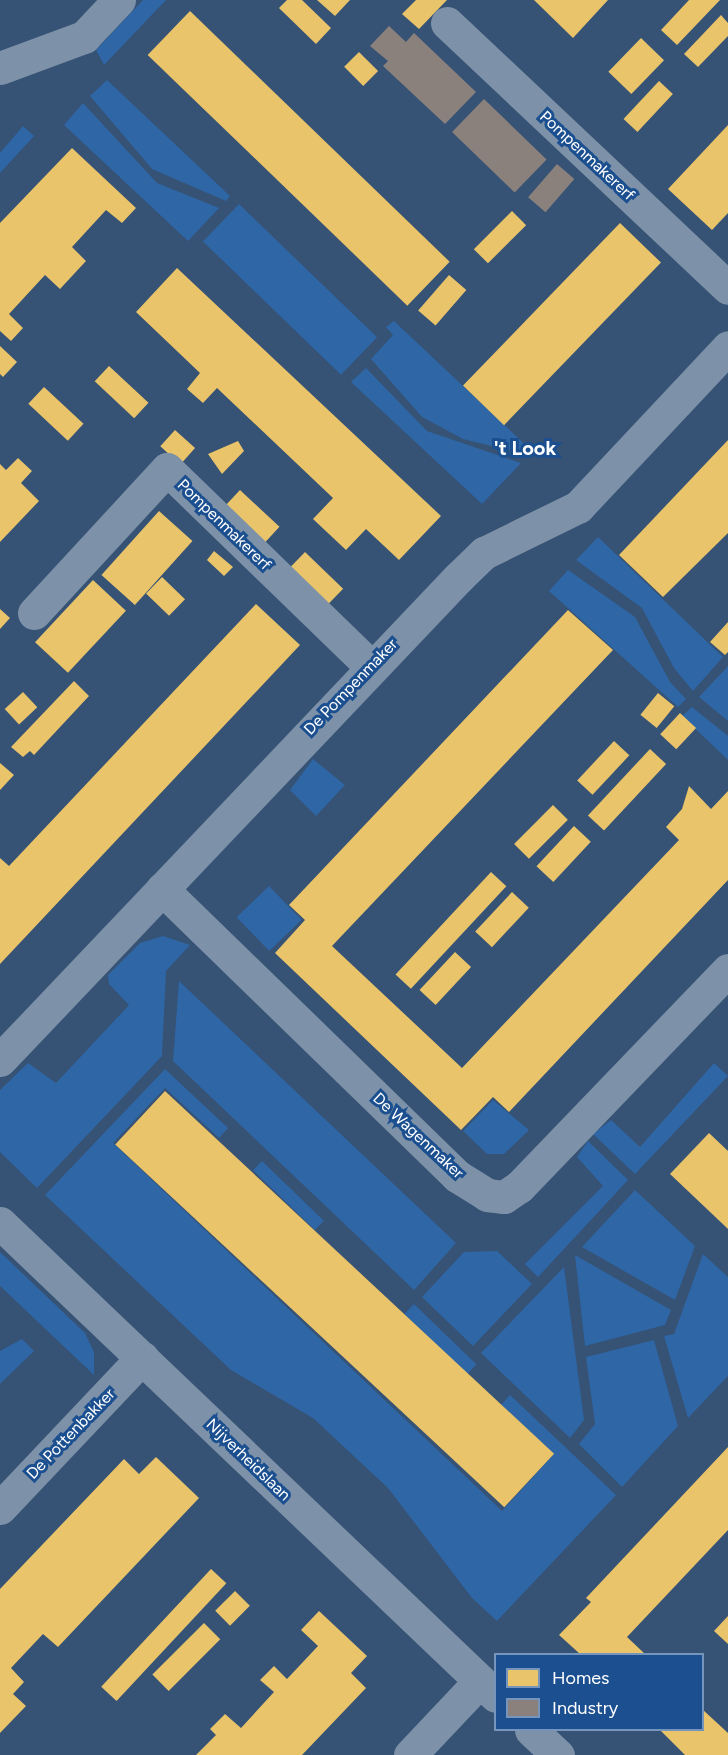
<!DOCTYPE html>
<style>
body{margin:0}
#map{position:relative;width:728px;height:1755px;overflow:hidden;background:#365274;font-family:Figtree,sans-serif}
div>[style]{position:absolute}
.green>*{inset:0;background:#2f66a5;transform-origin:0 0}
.homes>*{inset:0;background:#e9c46a;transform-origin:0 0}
.industry>*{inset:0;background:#8a817c;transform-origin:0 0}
.minor>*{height:33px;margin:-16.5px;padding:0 16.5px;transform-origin:16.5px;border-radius:16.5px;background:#7d92a8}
span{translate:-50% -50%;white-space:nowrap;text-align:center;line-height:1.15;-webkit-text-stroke:6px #1b4f8f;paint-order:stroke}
.street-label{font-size:16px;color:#fff}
.quarter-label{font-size:20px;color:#fff;font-weight:700}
.legend{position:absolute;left:494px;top:1653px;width:210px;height:78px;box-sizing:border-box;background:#1b4f8f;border:2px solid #7695bc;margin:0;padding:8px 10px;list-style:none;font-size:18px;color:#fff}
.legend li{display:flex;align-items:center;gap:12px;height:30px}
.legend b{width:30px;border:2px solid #7695bc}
</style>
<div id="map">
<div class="green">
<i style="clip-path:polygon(143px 0,166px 0,104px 65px,96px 50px)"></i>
<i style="clip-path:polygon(107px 80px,230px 196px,226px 201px,152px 169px,90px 96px)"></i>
<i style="clip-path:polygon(83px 103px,157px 183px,219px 208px,188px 241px,64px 125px)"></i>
<i style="clip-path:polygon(23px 126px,34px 136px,0 173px,0 153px)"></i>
<i style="left:239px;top:204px;width:192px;height:52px;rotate:44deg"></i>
<i style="clip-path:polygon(394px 321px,532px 451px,528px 455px,463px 439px,422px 417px,371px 359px,393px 335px,386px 327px)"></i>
<i style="clip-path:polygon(366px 368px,427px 431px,521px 463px,482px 504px,351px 382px)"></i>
<i style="clip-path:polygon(598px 537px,723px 657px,693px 691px,674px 668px,642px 608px,576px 560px)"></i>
<i style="clip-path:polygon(568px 570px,635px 617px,670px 682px,686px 699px,678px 707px,549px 591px)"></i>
<i style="clip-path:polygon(728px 666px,728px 721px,699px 697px)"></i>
<i style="clip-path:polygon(692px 707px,728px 736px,728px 760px,682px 716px)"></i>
<i style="clip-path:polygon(313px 759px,345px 785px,316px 816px,290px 790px)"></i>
<i style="left:269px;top:886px;width:47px;height:45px;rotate:46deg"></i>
<i style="clip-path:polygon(163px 936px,190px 945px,166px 971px,162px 1056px,37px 1188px,0 1152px,0 1090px,28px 1063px,56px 1083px,129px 1005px,109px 984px,108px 975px,140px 943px)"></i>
<i style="clip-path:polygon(179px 981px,456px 1243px,414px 1290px,173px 1061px)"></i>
<i style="clip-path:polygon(714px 1063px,728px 1076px,635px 1174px,593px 1134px,611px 1120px,640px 1147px)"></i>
<i style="clip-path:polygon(165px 1069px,228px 1128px,219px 1138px,165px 1088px,113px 1143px,502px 1511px,553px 1455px,500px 1406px,510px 1395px,616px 1495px,497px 1621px,472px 1598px,388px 1488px,313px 1418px,231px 1370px,45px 1195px)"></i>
<i style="clip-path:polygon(493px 1100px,529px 1130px,504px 1154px,487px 1154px,463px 1131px)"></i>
<i style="clip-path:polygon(588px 1141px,628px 1180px,538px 1277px,525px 1264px,603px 1186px,577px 1157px)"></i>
<i style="left:262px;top:1161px;width:86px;height:13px;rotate:44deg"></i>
<i style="clip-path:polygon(635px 1190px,695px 1246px,675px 1300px,582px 1247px)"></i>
<i style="clip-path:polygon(497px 1251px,532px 1284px,473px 1346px,422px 1297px,464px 1252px)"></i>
<i style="clip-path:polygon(0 1252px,85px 1333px,94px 1352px,94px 1375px,0 1286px)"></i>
<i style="clip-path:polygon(703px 1254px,728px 1277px,728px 1376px,688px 1418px,664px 1336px,674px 1334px)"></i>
<i style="clip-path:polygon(575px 1255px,671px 1310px,665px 1325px,585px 1346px)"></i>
<i style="clip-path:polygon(564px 1267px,584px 1420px,570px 1438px,481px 1353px)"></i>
<i style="left:414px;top:1304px;width:87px;height:14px;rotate:44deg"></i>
<i style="clip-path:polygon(22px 1339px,34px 1351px,0 1384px,0 1351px)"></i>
<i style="clip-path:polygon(654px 1340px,678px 1426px,622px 1487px,579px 1444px,595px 1424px,586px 1357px)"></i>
</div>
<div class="homes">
<i style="clip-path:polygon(287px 0,302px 0,331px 28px,316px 44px,279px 8px)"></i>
<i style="clip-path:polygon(317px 0,350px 0,335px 16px)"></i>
<i style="clip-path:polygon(416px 0,447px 0,419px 29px,402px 14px)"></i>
<i style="clip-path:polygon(534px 0,608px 0,573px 38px)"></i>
<i style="clip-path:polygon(689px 0,720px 0,677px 45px,661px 30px)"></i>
<i style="left:190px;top:11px;width:361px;height:61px;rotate:44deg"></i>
<i style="clip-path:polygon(721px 15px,728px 23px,728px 36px,698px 67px,684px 54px)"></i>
<i style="left:641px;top:38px;width:32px;height:47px;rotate:44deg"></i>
<i style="left:359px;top:52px;width:27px;height:21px;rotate:45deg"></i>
<i style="left:659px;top:81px;width:19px;height:52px;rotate:43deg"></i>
<i style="clip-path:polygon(728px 125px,728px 213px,712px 230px,668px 189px)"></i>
<i style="clip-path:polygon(72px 148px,136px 208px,122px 223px,106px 210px,72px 247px,86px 261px,60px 289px,45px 275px,9px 314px,23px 328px,11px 341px,0 331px,0 223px)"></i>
<i style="left:512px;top:211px;width:20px;height:54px;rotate:45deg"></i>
<i style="left:620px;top:223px;width:57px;height:226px;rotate:44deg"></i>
<i style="clip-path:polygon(177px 268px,441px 516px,399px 560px,366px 529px,346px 550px,313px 519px,333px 498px,217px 388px,203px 403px,187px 389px,200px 373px,136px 312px)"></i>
<i style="left:449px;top:275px;width:23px;height:47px;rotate:41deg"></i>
<i style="clip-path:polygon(0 346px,17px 362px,3px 377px,0 374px)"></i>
<i style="left:109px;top:366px;width:54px;height:21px;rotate:43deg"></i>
<i style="left:44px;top:387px;width:54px;height:23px;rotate:43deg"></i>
<i style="left:175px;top:430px;width:27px;height:22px;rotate:42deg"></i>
<i style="clip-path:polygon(728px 440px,728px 533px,663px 597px,619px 555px)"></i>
<i style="clip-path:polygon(238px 441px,244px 451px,222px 474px,208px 454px)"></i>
<i style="clip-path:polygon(18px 458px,32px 471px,21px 483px,39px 501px,0 542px,0 464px,6px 470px)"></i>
<i style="left:240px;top:490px;width:54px;height:23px;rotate:43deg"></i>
<i style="left:159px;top:511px;width:45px;height:86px;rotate:42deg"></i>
<i style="clip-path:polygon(214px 551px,233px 567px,224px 576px,207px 560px)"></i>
<i style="left:305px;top:552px;width:53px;height:23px;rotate:44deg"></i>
<i style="left:162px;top:577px;width:32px;height:23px;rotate:44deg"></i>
<i style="left:93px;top:580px;width:45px;height:85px;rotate:43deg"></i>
<i style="clip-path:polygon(256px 604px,300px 645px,0 964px,0 858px,9px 866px)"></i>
<i style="clip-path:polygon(0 609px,10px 618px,0 629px)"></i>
<i style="clip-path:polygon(568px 610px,613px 650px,332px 946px,462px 1068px,679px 840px,666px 827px,682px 809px,689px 786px,711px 809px,728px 791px,728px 880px,509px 1112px,493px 1097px,461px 1130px,275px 953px,305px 920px,289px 905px)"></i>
<i style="clip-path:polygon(728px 622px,728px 652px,725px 655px,710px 642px)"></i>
<i style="clip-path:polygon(74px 681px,89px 696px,34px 755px,30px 751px,23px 757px,11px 747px)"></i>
<i style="left:23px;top:692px;width:21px;height:25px;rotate:47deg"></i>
<i style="left:658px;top:693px;width:21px;height:28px;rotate:39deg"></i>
<i style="left:680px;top:713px;width:22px;height:29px;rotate:43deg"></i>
<i style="left:614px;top:741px;width:21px;height:54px;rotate:43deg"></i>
<i style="left:650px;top:749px;width:22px;height:91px;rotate:43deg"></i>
<i style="clip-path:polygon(0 763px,14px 775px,0 790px)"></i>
<i style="left:553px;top:805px;width:21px;height:55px;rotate:45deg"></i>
<i style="left:574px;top:826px;width:23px;height:55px;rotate:43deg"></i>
<i style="left:491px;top:872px;width:21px;height:140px;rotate:43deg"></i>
<i style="left:512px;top:892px;width:23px;height:54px;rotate:43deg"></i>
<i style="left:455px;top:952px;width:22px;height:52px;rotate:43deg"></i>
<i style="left:165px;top:1091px;width:532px;height:73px;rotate:43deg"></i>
<i style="clip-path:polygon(709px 1133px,728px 1151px,728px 1229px,670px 1174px)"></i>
<i style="clip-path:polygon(728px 1447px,728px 1530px,627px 1637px,645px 1654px,580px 1654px,559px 1635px,591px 1602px,586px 1598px)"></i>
<i style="clip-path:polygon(156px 1457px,199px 1498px,58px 1647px,43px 1634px,11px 1668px,24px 1682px,13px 1694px,26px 1706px,0 1733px,0 1589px,124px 1459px,139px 1474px)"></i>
<i style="left:211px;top:1569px;width:21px;height:161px;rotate:43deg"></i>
<i style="left:235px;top:1591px;width:21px;height:28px;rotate:45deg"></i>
<i style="clip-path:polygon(319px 1611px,367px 1656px,351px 1673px,366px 1688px,302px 1755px,196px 1755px,216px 1735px,210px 1729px,225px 1714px,241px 1728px,274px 1692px,260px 1680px,274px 1666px,287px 1679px,318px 1646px,301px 1630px)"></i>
<i style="clip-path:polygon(728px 1616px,728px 1644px,714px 1631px)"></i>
<i style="left:204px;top:1623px;width:23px;height:73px;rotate:45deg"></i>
<i style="clip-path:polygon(702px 1709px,728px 1733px,728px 1755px,685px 1755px,661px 1731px,702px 1730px)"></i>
</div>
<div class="industry">
<i style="clip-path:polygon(389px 26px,406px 42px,414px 33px,476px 92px,445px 124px,383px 66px,388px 61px,370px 46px)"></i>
<i style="left:484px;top:99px;width:87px;height:46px;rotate:44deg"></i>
<i style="left:557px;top:164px;width:23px;height:44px;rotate:41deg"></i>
</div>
<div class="minor">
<i style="left:447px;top:23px;width:386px;rotate:43.3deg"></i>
<i style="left:0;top:68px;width:90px;rotate:-20.3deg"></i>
<i style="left:84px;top:37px;width:51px;rotate:-46.6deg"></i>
<i style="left:34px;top:613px;width:196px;rotate:-47.3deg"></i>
<i style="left:167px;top:469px;width:283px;rotate:44.1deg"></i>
<i style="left:162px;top:889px;width:412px;rotate:44.2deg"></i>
<i style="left:457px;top:1176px;width:36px;rotate:32deg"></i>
<i style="left:487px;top:1195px;width:17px;rotate:7deg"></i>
<i style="left:504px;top:1197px;width:18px;rotate:-34deg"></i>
<i style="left:519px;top:1187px;width:301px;rotate:-46.1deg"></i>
<i style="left:0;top:1060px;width:666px;rotate:-46.46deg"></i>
<i style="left:459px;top:577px;width:35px;rotate:-44deg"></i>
<i style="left:484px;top:553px;width:105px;rotate:-26.1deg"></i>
<i style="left:578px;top:507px;width:219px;rotate:-46.8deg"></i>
<i style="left:0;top:1223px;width:685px;rotate:43.64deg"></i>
<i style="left:0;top:1508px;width:207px;rotate:-46.6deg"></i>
<i style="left:531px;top:1730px;width:37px;rotate:43deg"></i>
<i style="left:410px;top:1755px;width:102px;rotate:-46.6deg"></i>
</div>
<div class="street-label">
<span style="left:587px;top:156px;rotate:43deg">Pompenmakererf</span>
<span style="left:224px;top:525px;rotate:44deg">Pompenmakererf</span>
<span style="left:351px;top:687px;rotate:-46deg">De Pompenmaker</span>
<span style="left:418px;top:1136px;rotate:43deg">De Wagenmaker</span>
<span style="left:71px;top:1434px;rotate:-46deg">De Pottenbakker</span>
<span style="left:248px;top:1460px;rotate:44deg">Nijverheidslaan</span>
</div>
<div class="quarter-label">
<span style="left:525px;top:448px">'t Look</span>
</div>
<ul class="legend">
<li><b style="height:16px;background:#e9c46a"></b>Homes</li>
<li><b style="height:16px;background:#8a817c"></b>Industry</li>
</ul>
</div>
